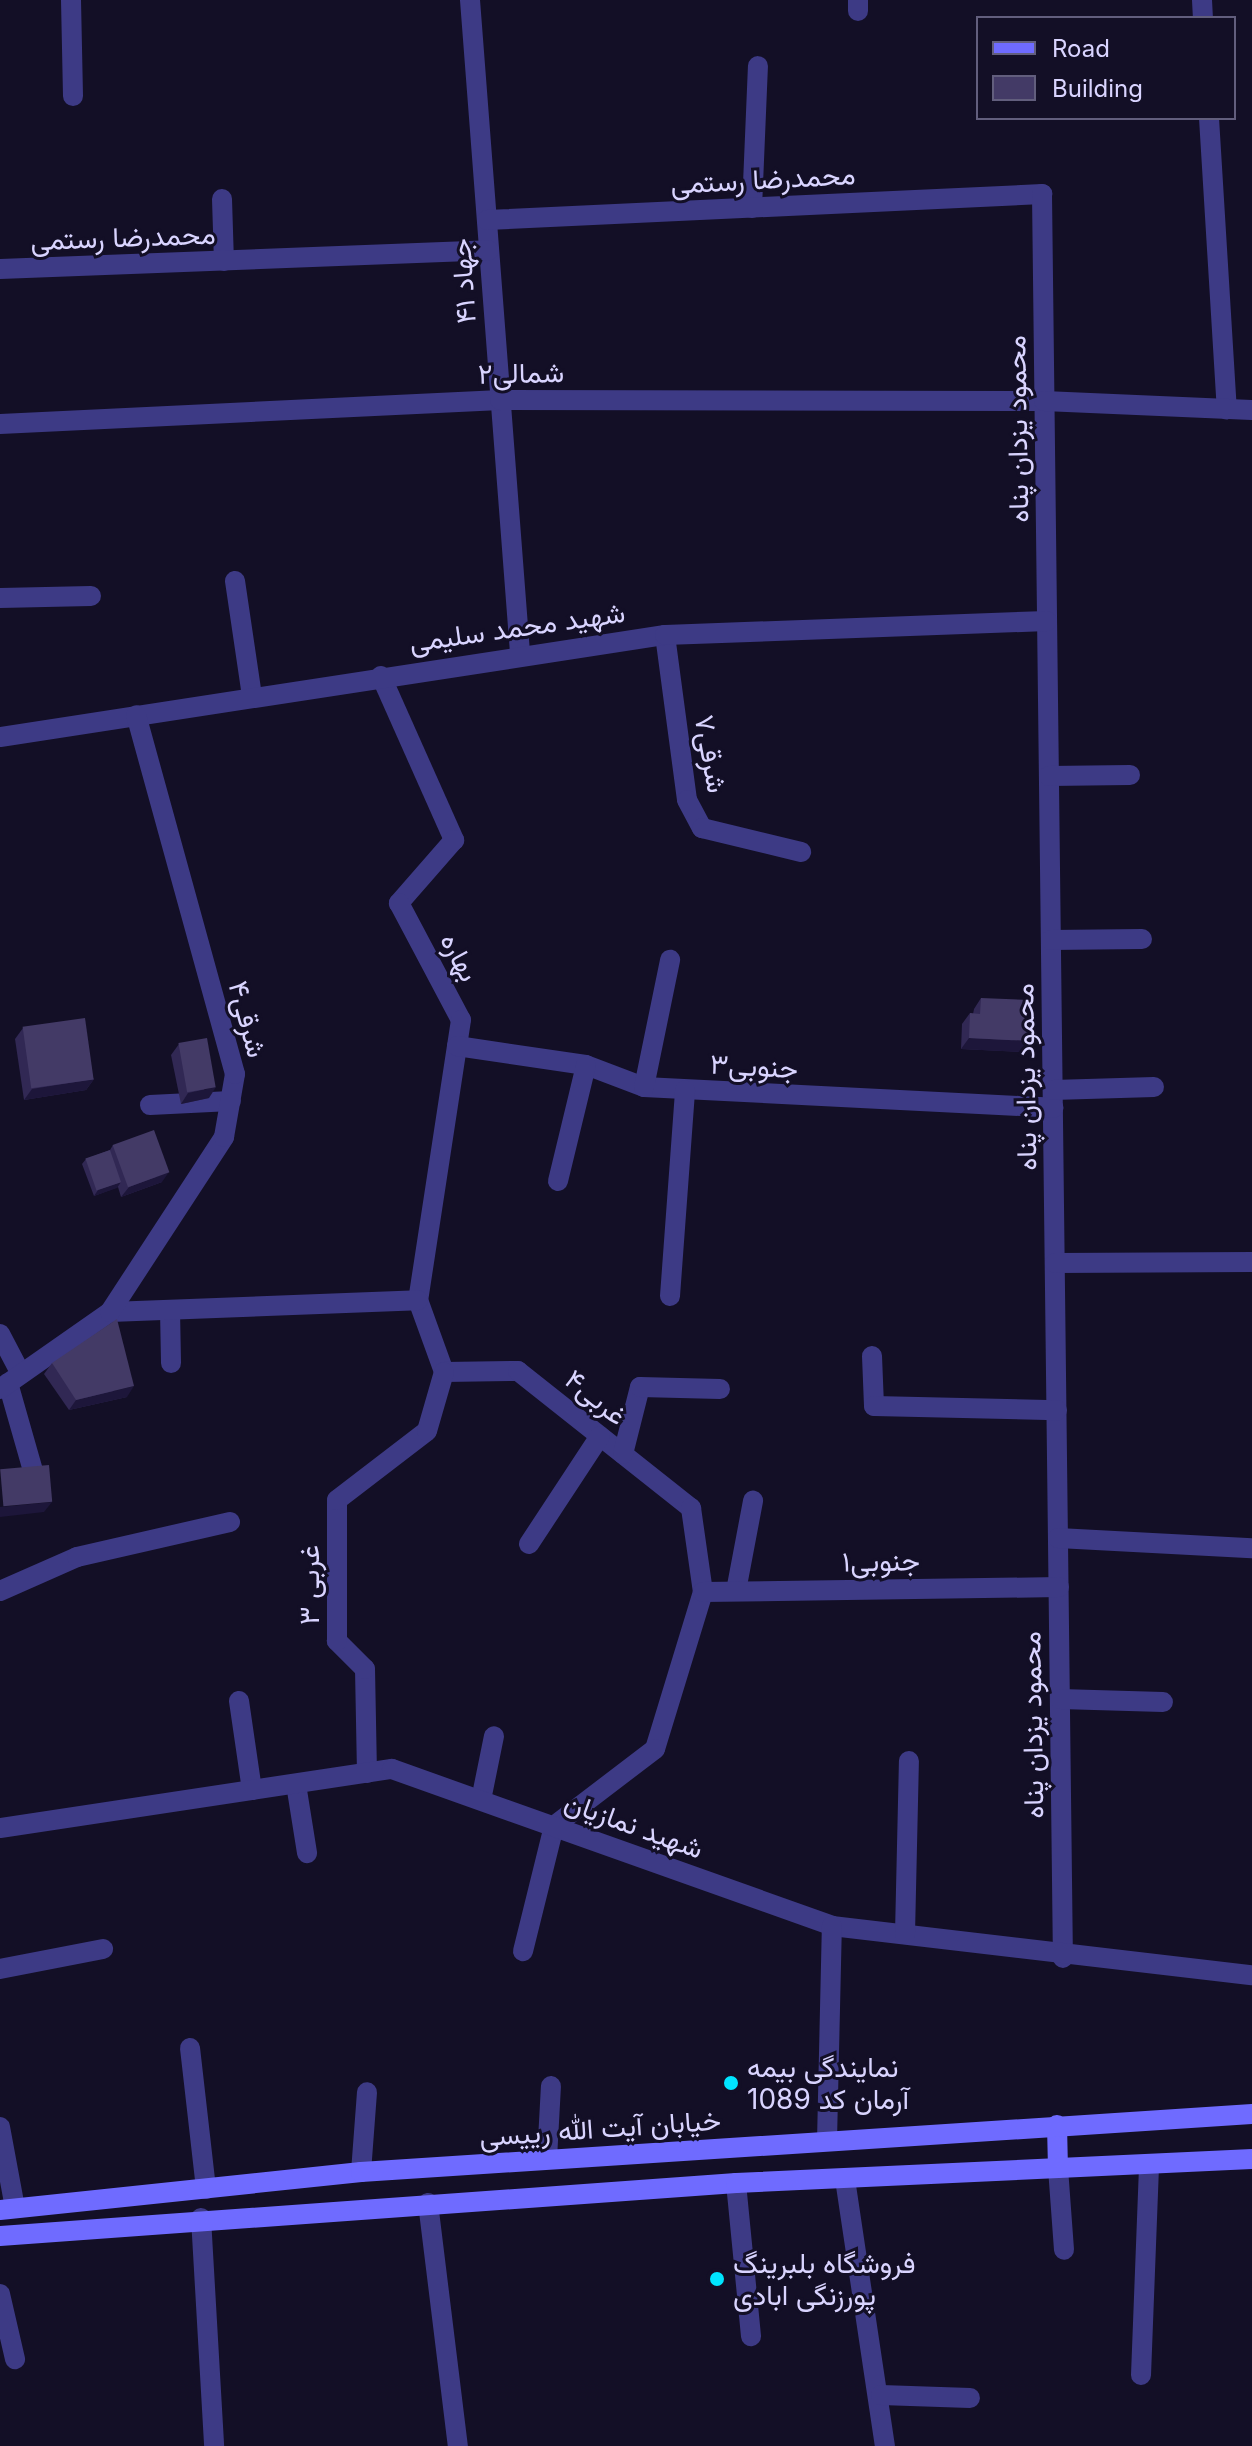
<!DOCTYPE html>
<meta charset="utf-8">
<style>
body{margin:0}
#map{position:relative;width:1252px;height:2446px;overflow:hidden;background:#130f26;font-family:Inter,Vazirmatn,sans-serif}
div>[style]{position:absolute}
.street>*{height:20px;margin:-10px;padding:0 10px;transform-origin:10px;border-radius:10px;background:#3d3a85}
.secondary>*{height:20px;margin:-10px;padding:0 10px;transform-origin:10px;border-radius:10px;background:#6f6bff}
.wall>*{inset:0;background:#312854}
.shaded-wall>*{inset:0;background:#1d163a}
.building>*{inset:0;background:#433a66;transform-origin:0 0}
.dots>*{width:22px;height:22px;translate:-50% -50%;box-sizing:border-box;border:4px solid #130f26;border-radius:50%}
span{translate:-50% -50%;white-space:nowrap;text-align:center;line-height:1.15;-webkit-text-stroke:6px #130f26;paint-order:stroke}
.street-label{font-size:28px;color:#d9d4ff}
.poi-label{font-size:28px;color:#d9d4ff}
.left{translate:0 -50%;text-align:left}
.legend{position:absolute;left:976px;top:16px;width:260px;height:104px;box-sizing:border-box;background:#130f26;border:2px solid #625e7d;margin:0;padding:10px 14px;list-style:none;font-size:24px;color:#d9d4ff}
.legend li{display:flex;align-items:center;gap:16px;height:40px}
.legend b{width:40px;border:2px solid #625e7d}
</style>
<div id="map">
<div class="street">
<i style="left:71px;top:0;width:96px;rotate:88.8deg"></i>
<i style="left:470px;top:0;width:655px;rotate:85.62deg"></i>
<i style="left:858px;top:0;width:11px;rotate:90deg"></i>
<i style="left:1202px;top:0;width:18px;rotate:87deg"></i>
<i style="left:1209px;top:118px;width:292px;rotate:86.5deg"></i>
<i style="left:222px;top:199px;width:62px;rotate:88.2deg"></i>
<i style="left:752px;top:208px;width:142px;rotate:-87.6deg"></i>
<i style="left:487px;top:220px;width:556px;rotate:-2.68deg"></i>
<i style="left:1042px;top:194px;width:1764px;rotate:89.32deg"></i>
<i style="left:0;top:269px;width:489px;rotate:-2.2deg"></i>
<i style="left:0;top:424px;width:501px;rotate:-2.75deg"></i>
<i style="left:500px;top:400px;width:544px;rotate:0.11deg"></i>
<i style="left:1044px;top:401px;width:208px;rotate:2.5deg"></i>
<i style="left:235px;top:581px;width:116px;rotate:81.6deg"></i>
<i style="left:0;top:598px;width:91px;rotate:-1.3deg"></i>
<i style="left:665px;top:635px;width:166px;rotate:82.4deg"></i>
<i style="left:687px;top:800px;width:32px;rotate:62deg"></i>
<i style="left:702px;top:828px;width:102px;rotate:13.6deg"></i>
<i style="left:381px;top:676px;width:180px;rotate:66deg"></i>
<i style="left:454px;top:840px;width:84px;rotate:131.1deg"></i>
<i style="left:399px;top:903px;width:132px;rotate:62.1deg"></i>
<i style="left:461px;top:1020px;width:283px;rotate:98.7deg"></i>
<i style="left:418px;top:1300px;width:77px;rotate:70.1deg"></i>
<i style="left:444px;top:1372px;width:74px;rotate:-0.8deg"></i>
<i style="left:518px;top:1371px;width:221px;rotate:38.4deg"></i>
<i style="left:691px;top:1508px;width:85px;rotate:81.9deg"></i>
<i style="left:703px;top:1592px;width:164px;rotate:107deg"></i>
<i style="left:655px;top:1749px;width:127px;rotate:142.7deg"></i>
<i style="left:554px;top:1826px;width:129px;rotate:103.9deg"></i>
<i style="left:0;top:737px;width:673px;rotate:-8.72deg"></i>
<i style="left:665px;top:635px;width:382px;rotate:-2.1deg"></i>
<i style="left:1049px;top:776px;width:81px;rotate:-0.7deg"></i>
<i style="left:1051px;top:940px;width:91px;rotate:-0.6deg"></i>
<i style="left:457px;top:1046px;width:130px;rotate:8.4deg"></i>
<i style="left:586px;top:1065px;width:62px;rotate:20.8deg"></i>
<i style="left:644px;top:1087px;width:410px;rotate:2.9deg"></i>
<i style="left:644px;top:1087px;width:130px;rotate:-78.4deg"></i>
<i style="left:1053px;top:1090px;width:101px;rotate:-1.7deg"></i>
<i style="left:150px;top:1105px;width:81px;rotate:-2.8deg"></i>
<i style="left:558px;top:1181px;width:119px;rotate:-76.4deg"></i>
<i style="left:1055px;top:1263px;width:197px;rotate:-0.3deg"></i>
<i style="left:670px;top:1296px;width:206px;rotate:-85.8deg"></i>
<i style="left:170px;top:1310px;width:53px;rotate:88.9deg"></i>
<i style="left:110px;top:1312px;width:308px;rotate:-2.2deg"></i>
<i style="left:0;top:1334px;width:45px;rotate:62.3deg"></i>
<i style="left:872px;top:1356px;width:50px;rotate:87.7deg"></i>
<i style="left:874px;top:1406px;width:183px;rotate:1.3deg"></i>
<i style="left:8px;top:1383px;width:91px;rotate:74.1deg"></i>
<i style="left:0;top:1389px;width:134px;rotate:-35deg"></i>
<i style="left:110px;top:1312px;width:209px;rotate:-56.9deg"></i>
<i style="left:224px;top:1137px;width:64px;rotate:-80.1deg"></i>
<i style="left:235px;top:1074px;width:372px;rotate:-105.4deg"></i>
<i style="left:623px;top:1454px;width:69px;rotate:-75.8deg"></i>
<i style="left:640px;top:1387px;width:80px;rotate:1.4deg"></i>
<i style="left:1058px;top:1538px;width:194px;rotate:3deg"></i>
<i style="left:529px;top:1544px;width:129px;rotate:-56.7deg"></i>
<i style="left:0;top:1591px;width:84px;rotate:-23.8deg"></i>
<i style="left:77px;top:1557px;width:157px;rotate:-12.9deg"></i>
<i style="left:736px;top:1591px;width:92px;rotate:-79.3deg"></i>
<i style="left:703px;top:1592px;width:356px;rotate:-0.8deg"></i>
<i style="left:1060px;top:1699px;width:103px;rotate:1.7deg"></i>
<i style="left:239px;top:1701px;width:90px;rotate:81.7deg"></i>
<i style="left:367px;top:1773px;width:104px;rotate:-91.1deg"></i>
<i style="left:365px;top:1669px;width:40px;rotate:-135deg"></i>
<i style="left:337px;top:1641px;width:141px;rotate:-90deg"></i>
<i style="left:337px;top:1500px;width:113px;rotate:-37.5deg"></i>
<i style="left:427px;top:1431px;width:61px;rotate:-73.9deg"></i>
<i style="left:296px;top:1784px;width:70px;rotate:80.9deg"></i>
<i style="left:481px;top:1800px;width:65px;rotate:-78.5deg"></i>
<i style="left:0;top:1828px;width:396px;rotate:-8.6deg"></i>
<i style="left:392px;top:1769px;width:467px;rotate:19.6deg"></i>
<i style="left:832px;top:1926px;width:423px;rotate:6.7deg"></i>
<i style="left:905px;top:1934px;width:173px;rotate:-88.7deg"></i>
<i style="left:0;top:1969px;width:105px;rotate:-11deg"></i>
<i style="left:190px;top:2048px;width:142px;rotate:83.5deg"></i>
<i style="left:0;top:2127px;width:82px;rotate:79.5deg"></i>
<i style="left:827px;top:2141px;width:215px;rotate:-88.7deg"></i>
<i style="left:547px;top:2159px;width:73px;rotate:-86.9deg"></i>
<i style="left:1058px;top:2168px;width:82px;rotate:85.8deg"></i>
<i style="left:361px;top:2172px;width:80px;rotate:-85.7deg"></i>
<i style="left:845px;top:2179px;width:270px;rotate:81.5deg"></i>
<i style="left:736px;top:2183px;width:154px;rotate:84.4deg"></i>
<i style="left:428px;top:2203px;width:245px;rotate:83deg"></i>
<i style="left:201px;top:2218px;width:228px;rotate:86.7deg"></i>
<i style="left:0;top:2294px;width:67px;rotate:77deg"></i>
<i style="left:1141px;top:2375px;width:210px;rotate:-87.8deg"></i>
<i style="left:881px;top:2395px;width:89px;rotate:1.9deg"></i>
</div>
<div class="secondary">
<i style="left:1057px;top:2125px;width:43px;rotate:88.7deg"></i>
<i style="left:0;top:2210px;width:363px;rotate:-6deg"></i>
<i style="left:361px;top:2172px;width:893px;rotate:-3.72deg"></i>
<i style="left:0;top:2236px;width:738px;rotate:-4.12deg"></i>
<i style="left:736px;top:2183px;width:517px;rotate:-2.66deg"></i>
</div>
<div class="wall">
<i style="clip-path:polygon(981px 998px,1021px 1052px,961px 1049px,962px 1024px,970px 1013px,973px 1014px,974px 1009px)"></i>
<i style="clip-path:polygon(23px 1028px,94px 1079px,86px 1090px,24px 1100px,15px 1039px)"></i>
<i style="clip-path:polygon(179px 1044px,209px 1098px,181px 1104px,171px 1055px)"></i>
<i style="clip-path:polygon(113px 1145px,162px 1182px,121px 1197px,118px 1187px,94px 1196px,82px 1164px,86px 1159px,110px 1150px)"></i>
<i style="clip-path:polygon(52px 1363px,127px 1397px,69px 1410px,44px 1374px)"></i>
</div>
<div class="shaded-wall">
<i style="clip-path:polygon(969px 1038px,1029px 1041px,1021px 1052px,961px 1049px)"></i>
<i style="clip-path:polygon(94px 1079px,86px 1090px,24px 1100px,32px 1089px)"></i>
<i style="clip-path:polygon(216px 1087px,209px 1098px,181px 1104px,188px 1093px)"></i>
<i style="clip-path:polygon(169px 1172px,162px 1182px,121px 1197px,129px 1187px)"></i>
<i style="clip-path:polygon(121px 1182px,117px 1188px,94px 1196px,98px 1190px)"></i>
<i style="clip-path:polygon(134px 1386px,127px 1397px,69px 1410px,76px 1400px)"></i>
<i style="clip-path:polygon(52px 1502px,44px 1512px,0 1517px,0 1507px)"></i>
</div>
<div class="building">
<i style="clip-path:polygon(981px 998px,1031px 1000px,1029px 1041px,969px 1038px,970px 1013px,980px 1014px)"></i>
<i style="left:85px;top:1018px;width:62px;height:63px;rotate:82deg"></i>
<i style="left:207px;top:1038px;width:50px;height:29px;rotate:80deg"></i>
<i style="left:154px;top:1130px;width:45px;height:44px;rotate:70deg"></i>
<i style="left:110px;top:1150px;width:34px;height:26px;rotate:71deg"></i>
<i style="clip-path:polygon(117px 1319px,134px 1386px,76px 1400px,52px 1363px)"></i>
<i style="left:49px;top:1465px;width:37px;height:49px;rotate:85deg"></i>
</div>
<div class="dots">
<i style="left:731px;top:2083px;background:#00e5ff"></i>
<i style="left:717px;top:2279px;background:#00e5ff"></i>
</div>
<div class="street-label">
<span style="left:763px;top:179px;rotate:-3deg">محمدرضا رستمی</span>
<span style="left:123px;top:237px;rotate:-2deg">محمدرضا رستمی</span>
<span style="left:463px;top:281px;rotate:-94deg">جهاد ۴۱</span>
<span style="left:521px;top:373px;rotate:-1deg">شمالی۲</span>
<span style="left:1017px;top:429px;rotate:-91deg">محمود یزدان پناه</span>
<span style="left:517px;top:627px;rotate:-8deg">شهید محمد سلیمی</span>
<span style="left:711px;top:754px;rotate:80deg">شرقی۷</span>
<span style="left:460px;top:957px;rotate:62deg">بهاره</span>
<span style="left:248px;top:1019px;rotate:75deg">شرقی۴</span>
<span style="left:754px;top:1066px;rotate:3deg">جنوبی۳</span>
<span style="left:1025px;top:1077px;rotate:-91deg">محمود یزدان پناه</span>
<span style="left:596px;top:1397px;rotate:39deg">غربی۴</span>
<span style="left:881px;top:1561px;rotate:-1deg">جنوبی۱</span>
<span style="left:309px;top:1585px;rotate:-90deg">غربی ۳</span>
<span style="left:1032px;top:1725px;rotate:-91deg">محمود یزدان پناه</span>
<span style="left:634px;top:1825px;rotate:20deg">شهید نمازیان</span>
<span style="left:600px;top:2128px;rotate:-4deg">خیابان آیت الله رییسی</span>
</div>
<div class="poi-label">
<span class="left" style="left:747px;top:2083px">نمایندگی بیمه<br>آرمان کد 1089</span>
<span class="left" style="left:733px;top:2279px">فروشگاه بلبرینگ<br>پورزنگی ابادی</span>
</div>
<ul class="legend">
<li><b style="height:10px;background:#6f6bff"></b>Road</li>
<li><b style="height:22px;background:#433a66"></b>Building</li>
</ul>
</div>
